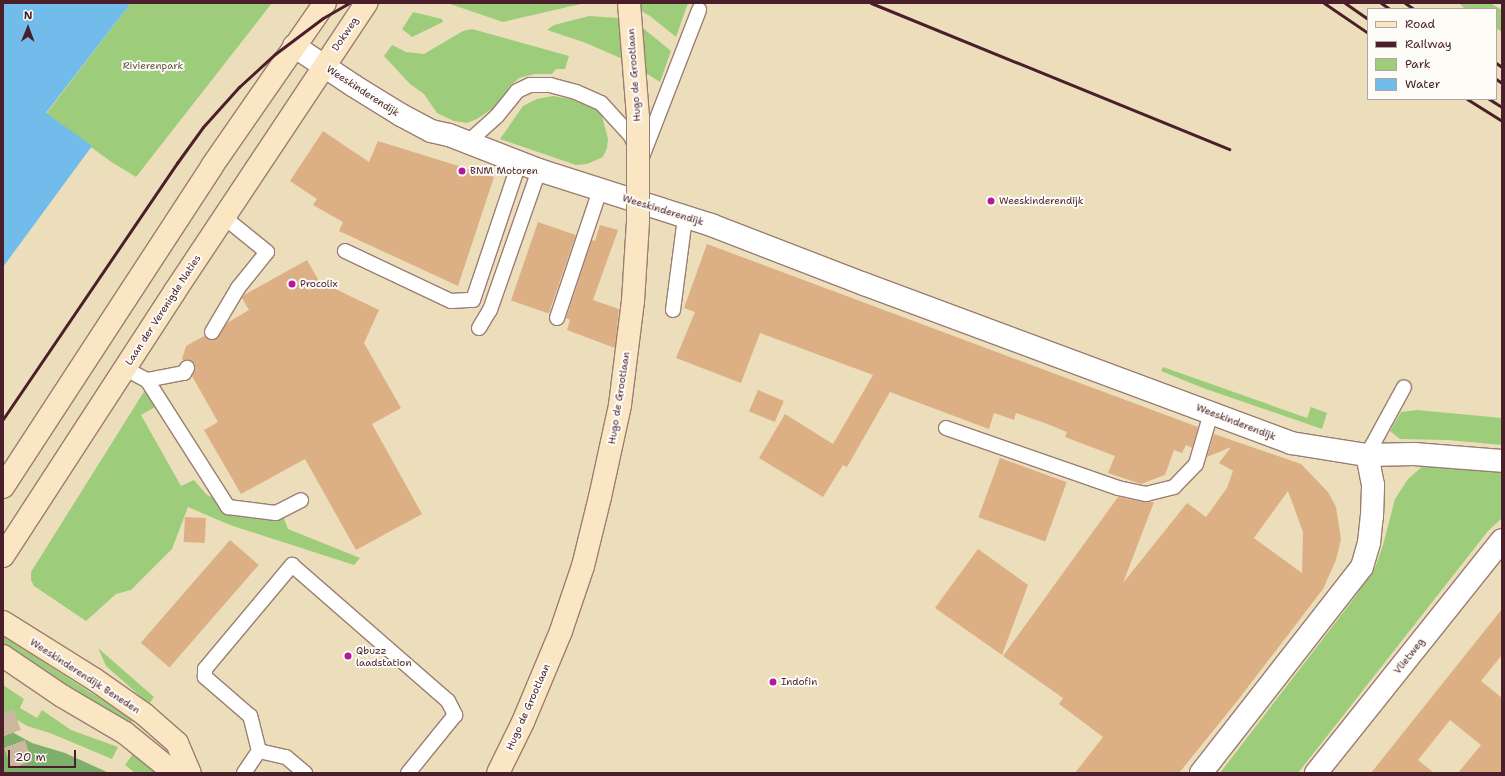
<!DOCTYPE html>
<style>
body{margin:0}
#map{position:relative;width:1505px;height:776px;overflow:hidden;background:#ecdebb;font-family:"Shantell Sans",sans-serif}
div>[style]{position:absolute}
.green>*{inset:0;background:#9dcd7b}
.forest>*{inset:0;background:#7eb06b}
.water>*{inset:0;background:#72bceb}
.building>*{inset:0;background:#ddaf84;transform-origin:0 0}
.highway-tunnel>*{height:22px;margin-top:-11px;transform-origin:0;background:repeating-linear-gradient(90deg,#ccb89e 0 22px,transparent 0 33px)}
.roads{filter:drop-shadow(1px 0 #9b7e73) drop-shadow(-1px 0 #9b7e73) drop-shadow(0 1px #9b7e73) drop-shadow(0 -1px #9b7e73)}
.lane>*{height:14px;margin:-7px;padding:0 7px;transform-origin:7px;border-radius:7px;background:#fff}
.street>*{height:22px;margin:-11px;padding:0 11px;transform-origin:11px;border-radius:11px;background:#fff}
.secondary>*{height:22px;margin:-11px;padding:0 11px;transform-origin:11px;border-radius:11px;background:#fbe6c4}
.rail>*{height:3px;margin:-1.5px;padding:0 1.5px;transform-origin:1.5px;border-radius:1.5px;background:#4a1f2b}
.bridges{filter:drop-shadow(1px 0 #9b7e73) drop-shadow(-1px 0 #9b7e73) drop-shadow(0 1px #9b7e73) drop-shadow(0 -1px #9b7e73)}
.secondary-bridge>*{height:22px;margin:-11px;padding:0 11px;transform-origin:11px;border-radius:11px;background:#fbe6c4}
.dots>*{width:11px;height:11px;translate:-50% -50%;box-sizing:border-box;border:2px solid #fdfcf7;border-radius:50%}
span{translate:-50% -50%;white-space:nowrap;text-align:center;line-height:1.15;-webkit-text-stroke:4px #fdfcf7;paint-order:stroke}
.street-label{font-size:10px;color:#4a1f2b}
.park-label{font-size:10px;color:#635343}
.poi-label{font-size:10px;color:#4a1f2b}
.left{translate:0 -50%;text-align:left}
.frame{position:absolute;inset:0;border:4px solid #4a1f2b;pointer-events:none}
.legend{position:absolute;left:1367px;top:8px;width:130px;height:92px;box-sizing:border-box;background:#fdfcf7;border:1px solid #b5a4a5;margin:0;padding:5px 7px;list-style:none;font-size:12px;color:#4a1f2b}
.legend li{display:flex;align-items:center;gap:8px;height:20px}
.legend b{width:20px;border:1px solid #b5a4a5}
.north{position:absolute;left:8px;top:8px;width:40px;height:40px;-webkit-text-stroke:3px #fdfcf7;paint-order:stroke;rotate:1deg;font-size:11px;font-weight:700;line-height:16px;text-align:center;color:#4a1f2b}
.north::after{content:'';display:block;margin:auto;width:14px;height:18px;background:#4a1f2b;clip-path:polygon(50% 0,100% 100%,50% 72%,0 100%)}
.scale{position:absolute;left:8px;top:750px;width:68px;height:18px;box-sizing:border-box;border:2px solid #4a1f2b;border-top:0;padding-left:5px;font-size:12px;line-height:14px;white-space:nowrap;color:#4a1f2b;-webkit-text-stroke:3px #fdfcf7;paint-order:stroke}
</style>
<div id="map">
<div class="green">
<i style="clip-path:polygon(131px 3px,272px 3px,136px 177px,110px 161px,46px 114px)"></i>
<i style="clip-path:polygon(447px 3px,585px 3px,503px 22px)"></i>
<i style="clip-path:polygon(627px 3px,688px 3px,676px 37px,650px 16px)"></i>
<i style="clip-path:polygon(1459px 3px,1490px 3px,1502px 10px,1502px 32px,1496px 28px,1496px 9px,1465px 9px)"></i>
<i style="clip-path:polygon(413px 12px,442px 19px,443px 22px,412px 37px,402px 29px)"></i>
<i style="clip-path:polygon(589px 16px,619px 18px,638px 24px,671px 51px,660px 82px,625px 60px,586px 43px,547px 30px,554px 25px)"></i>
<i style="clip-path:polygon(472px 29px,569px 56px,565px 69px,556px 69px,552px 74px,535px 74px,519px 78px,510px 86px,496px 106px,477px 119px,467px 123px,454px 121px,437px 113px,424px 94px,410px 84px,384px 56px,392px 45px,406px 52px,424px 54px,463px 31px)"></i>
<i style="clip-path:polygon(553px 96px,571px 99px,595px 109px,602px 116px,608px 139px,607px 148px,603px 157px,587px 164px,576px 165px,500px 139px,523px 106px,537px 99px)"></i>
<i style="clip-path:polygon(1163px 367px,1307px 418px,1311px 407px,1327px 413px,1322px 429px,1203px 388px,1161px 371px)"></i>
<i style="clip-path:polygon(145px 390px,155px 407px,141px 415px,181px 486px,194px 480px,207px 495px,264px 519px,283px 516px,288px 529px,360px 558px,354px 565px,230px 525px,188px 507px,172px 549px,131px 590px,116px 594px,86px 621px,34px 586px,31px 580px,31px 572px)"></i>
<i style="clip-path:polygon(1417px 410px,1502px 418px,1502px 445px,1448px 440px,1400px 439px,1390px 431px,1401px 412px)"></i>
<i style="clip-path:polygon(1475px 465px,1502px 468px,1502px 518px,1488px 531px,1298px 773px,1220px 773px,1352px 601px,1375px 568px,1383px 545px,1395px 499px,1408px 479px,1423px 466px)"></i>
<i style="clip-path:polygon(3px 636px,93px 694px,134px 720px,126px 726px,3px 648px)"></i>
<i style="clip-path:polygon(98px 648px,154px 697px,149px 704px,106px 666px)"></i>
<i style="clip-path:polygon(3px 685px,24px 699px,20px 708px,37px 718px,42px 710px,71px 730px,118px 747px,112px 759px,50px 733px,27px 726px,3px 711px)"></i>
<i style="clip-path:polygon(135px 751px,161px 773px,135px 773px,125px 765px)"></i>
</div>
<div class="forest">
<i style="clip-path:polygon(3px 727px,32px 743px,65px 753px,107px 772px,3px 773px)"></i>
</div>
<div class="water">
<i style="clip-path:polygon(3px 3px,131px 3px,46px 113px,92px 146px,3px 267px)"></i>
</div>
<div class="building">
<i style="clip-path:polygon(323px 131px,369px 162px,378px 141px,494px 177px,458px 286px,339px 231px,343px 222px,313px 205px,317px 199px,290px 181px)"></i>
<i style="left:538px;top:222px;width:40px;height:83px;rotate:19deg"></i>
<i style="clip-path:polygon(600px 225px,618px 230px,593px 300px,619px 309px,615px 348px,567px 330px,570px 320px,566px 318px,592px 240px,595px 241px)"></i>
<i style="clip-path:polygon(707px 244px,1198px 427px,1192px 448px,1186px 445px,1182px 453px,1174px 450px,1165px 475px,1141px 484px,1108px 473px,1115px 456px,1065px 437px,1067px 432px,1045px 423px,1016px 413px,1014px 420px,994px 413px,989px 429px,890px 392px,847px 467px,843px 465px,823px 497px,759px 458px,785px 414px,833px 444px,873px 375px,760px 333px,741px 383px,676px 358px,695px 312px,684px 308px)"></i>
<i style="clip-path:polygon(307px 260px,319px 281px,379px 310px,364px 343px,401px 408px,372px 424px,422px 514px,356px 550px,305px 459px,241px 494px,204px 430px,218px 422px,192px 376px,195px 369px,195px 364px,191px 361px,183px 360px,182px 359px,186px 346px,204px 336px,208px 339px,216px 339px,227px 323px,249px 310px,242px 298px,244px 295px)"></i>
<i style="left:758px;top:390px;width:28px;height:23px;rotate:23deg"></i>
<i style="clip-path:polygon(evenodd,1214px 434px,1301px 464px,1328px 492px,1336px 507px,1341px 539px,1336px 560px,1323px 589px,1238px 700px,1179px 773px,1075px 773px,1103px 737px,1059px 704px,1063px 698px,1003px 656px,1118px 497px,1144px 502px,1154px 502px,1123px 583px,1187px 503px,1206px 517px,1227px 488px,1233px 471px,1219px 463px,1231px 447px,1207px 457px,1214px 434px,1288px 491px,1303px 532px,1302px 573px,1254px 538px,1288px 491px)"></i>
<i style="left:1000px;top:458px;width:71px;height:63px;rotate:20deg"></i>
<i style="left:185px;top:517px;width:21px;height:25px;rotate:3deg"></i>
<i style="left:230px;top:540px;width:38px;height:136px;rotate:41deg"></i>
<i style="clip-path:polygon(978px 549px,1028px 585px,1002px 655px,935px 608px)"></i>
<i style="clip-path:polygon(1502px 609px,1502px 655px,1481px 681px,1502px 698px,1502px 773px,1458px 773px,1481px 745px,1450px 720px,1418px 760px,1434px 773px,1371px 773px)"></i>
</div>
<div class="highway-tunnel">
<i style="left:3px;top:713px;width:64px;rotate:69.9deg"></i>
</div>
<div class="roads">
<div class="lane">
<i style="left:467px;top:143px;width:40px;rotate:-42deg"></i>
<i style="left:497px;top:116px;width:32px;rotate:-51deg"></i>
<i style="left:517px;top:91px;width:14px;rotate:-25deg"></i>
<i style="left:530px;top:85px;width:20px"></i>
<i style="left:550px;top:85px;width:27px;rotate:15deg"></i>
<i style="left:576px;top:92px;width:27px;rotate:24deg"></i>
<i style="left:601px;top:103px;width:45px;rotate:47.7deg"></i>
<i style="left:631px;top:136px;width:11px;rotate:68deg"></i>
<i style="left:642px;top:157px;width:158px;rotate:-68.8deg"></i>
<i style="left:345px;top:251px;width:117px;rotate:25.3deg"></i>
<i style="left:451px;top:301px;width:22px;rotate:-3deg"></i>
<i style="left:473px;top:300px;width:145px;rotate:-71.4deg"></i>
<i style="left:673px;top:310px;width:94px;rotate:-82.6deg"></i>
<i style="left:557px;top:318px;width:135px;rotate:-71.4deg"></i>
<i style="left:479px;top:328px;width:21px;rotate:-59deg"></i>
<i style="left:490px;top:310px;width:148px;rotate:-70.7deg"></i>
<i style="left:212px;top:332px;width:51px;rotate:-59.4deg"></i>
<i style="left:238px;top:288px;width:46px;rotate:-51.1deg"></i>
<i style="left:267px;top:252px;width:55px;rotate:-140.9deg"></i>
<i style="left:124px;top:368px;width:26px;rotate:28deg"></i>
<i style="left:147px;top:380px;width:151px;rotate:57.5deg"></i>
<i style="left:228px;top:507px;width:48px;rotate:7.1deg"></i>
<i style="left:276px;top:513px;width:28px;rotate:-27deg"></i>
<i style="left:147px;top:380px;width:38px;rotate:-11deg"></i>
<i style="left:184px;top:373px;width:6px;rotate:-59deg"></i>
<i style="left:946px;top:428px;width:182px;rotate:19.2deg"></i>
<i style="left:1118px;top:488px;width:29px;rotate:12deg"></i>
<i style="left:1146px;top:494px;width:29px;rotate:-14deg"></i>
<i style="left:1174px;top:487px;width:32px;rotate:-46deg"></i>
<i style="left:1196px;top:464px;width:53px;rotate:-73.6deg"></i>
<i style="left:1367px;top:455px;width:77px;rotate:-61.4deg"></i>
<i style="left:259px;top:751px;width:28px;rotate:13deg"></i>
<i style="left:286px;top:757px;width:25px;rotate:40deg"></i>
<i style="left:244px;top:773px;width:27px;rotate:-56deg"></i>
<i style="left:259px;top:751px;width:36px;rotate:-104deg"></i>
<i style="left:250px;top:716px;width:60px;rotate:-139.1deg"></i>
<i style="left:205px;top:677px;width:8px;rotate:-90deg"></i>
<i style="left:205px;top:669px;width:136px;rotate:-50.1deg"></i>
<i style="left:292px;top:565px;width:207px;rotate:41.1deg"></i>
<i style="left:448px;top:701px;width:16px;rotate:63deg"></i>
<i style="left:455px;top:715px;width:75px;rotate:129deg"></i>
</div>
<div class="street">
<i style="left:294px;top:46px;width:72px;rotate:33.7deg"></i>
<i style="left:354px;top:86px;width:55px;rotate:31.7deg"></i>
<i style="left:401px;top:115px;width:34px;rotate:28deg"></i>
<i style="left:431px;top:131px;width:18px;rotate:13deg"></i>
<i style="left:449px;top:135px;width:97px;rotate:21.3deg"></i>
<i style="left:539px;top:170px;width:181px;rotate:17.7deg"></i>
<i style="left:711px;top:225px;width:164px;rotate:21.1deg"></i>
<i style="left:864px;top:284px;width:456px;rotate:20.4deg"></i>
<i style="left:1291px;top:443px;width:77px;rotate:9deg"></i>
<i style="left:1367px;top:455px;width:47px;rotate:-1.2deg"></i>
<i style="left:1414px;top:454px;width:88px;rotate:4.5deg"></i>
<i style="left:1201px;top:773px;width:261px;rotate:-52deg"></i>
<i style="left:1362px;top:567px;width:25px;rotate:-74deg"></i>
<i style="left:1369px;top:543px;width:27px;rotate:-84deg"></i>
<i style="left:1372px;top:516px;width:31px;rotate:-88deg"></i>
<i style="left:1373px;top:485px;width:31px;rotate:-101deg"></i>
<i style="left:1316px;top:773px;width:298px;rotate:-51.4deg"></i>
</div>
<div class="secondary">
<i style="left:3px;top:487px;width:383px;rotate:-56.9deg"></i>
<i style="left:212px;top:166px;width:198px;rotate:-55.3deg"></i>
<i style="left:3px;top:556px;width:316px;rotate:-57deg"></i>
<i style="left:175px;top:291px;width:346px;rotate:-56.4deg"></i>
<i style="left:3px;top:622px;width:107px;rotate:32.1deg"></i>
<i style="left:94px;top:679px;width:61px;rotate:35deg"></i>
<i style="left:144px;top:714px;width:44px;rotate:41.3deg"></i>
<i style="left:177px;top:743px;width:33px;rotate:67deg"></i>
<i style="left:3px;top:656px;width:71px;rotate:34.1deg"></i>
<i style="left:62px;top:696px;width:73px;rotate:30.4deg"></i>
<i style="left:125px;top:733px;width:54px;rotate:39deg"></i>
<i style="left:167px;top:767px;width:13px;rotate:29deg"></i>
</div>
</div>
<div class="rail">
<i style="left:871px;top:3px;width:387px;rotate:22.2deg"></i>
<i style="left:1324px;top:3px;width:53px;rotate:34.3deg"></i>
<i style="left:1345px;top:3px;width:28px;rotate:35deg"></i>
<i style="left:1381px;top:3px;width:11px;rotate:34deg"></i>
<i style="left:1405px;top:3px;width:11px;rotate:34deg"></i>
<i style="left:1496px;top:63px;width:7px;rotate:34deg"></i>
<i style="left:1496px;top:79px;width:7px;rotate:34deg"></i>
<i style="left:1467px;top:99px;width:41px;rotate:32.2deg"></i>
<i style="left:1489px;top:99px;width:15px;rotate:32deg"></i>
<i style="left:3px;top:419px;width:310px;rotate:-55.8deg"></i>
<i style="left:177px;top:163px;width:44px;rotate:-54.2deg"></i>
<i style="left:203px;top:127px;width:54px;rotate:-48deg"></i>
<i style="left:239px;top:87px;width:49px;rotate:-42.5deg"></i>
<i style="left:275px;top:54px;width:60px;rotate:-36.9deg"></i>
<i style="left:323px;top:18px;width:30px;rotate:-30deg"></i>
</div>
<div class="bridges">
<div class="secondary-bridge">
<i style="left:498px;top:773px;width:57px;rotate:-63.9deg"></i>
<i style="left:523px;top:722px;width:99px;rotate:-67.3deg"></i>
<i style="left:561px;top:631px;width:69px;rotate:-71.3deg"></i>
<i style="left:583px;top:566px;width:71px;rotate:-76.2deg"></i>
<i style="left:600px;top:497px;width:94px;rotate:-77.7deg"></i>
<i style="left:620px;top:405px;width:105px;rotate:-82.9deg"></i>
<i style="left:633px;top:301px;width:80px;rotate:-86.4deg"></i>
<i style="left:638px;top:221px;width:104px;rotate:-90deg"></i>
<i style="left:638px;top:117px;width:114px;rotate:-94.5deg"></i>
</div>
</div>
<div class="dots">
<i style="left:462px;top:171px;background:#b5179e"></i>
<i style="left:991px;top:201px;background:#b5179e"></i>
<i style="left:292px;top:284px;background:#b5179e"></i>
<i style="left:348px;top:656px;background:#b5179e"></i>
<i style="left:773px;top:682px;background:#b5179e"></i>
</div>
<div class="street-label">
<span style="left:345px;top:34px;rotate:-56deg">Dokweg</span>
<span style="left:634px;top:75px;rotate:-94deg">Hugo de Grootlaan</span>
<span style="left:363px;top:91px;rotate:33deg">Weeskinderendijk</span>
<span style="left:663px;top:210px;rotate:17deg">Weeskinderendijk</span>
<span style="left:163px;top:310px;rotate:-57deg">Laan der Verenigde Naties</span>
<span style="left:619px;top:398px;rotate:-81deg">Hugo de Grootlaan</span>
<span style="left:1236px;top:422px;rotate:21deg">Weeskinderendijk</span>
<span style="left:1409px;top:656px;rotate:-52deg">Vlietweg</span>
<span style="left:85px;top:676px;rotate:33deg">Weeskinderendijk Beneden</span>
<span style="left:528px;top:707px;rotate:-66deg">Hugo de Grootlaan</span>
</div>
<div class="park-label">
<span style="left:153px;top:66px">Rivierenpark</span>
</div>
<div class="poi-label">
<span class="left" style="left:470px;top:171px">BNM Motoren</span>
<span class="left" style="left:999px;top:201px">Weeskinderendijk</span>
<span class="left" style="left:300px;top:284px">Procolix</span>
<span class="left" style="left:356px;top:656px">Qbuzz<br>laadstation</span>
<span class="left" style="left:781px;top:682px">Indofin</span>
</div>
<div class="frame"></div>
<ul class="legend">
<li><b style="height:5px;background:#fbe6c4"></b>Road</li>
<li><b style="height:5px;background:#4a1f2b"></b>Railway</li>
<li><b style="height:11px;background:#9dcd7b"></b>Park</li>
<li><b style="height:11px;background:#72bceb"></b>Water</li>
</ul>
<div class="north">N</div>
<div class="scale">20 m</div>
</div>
